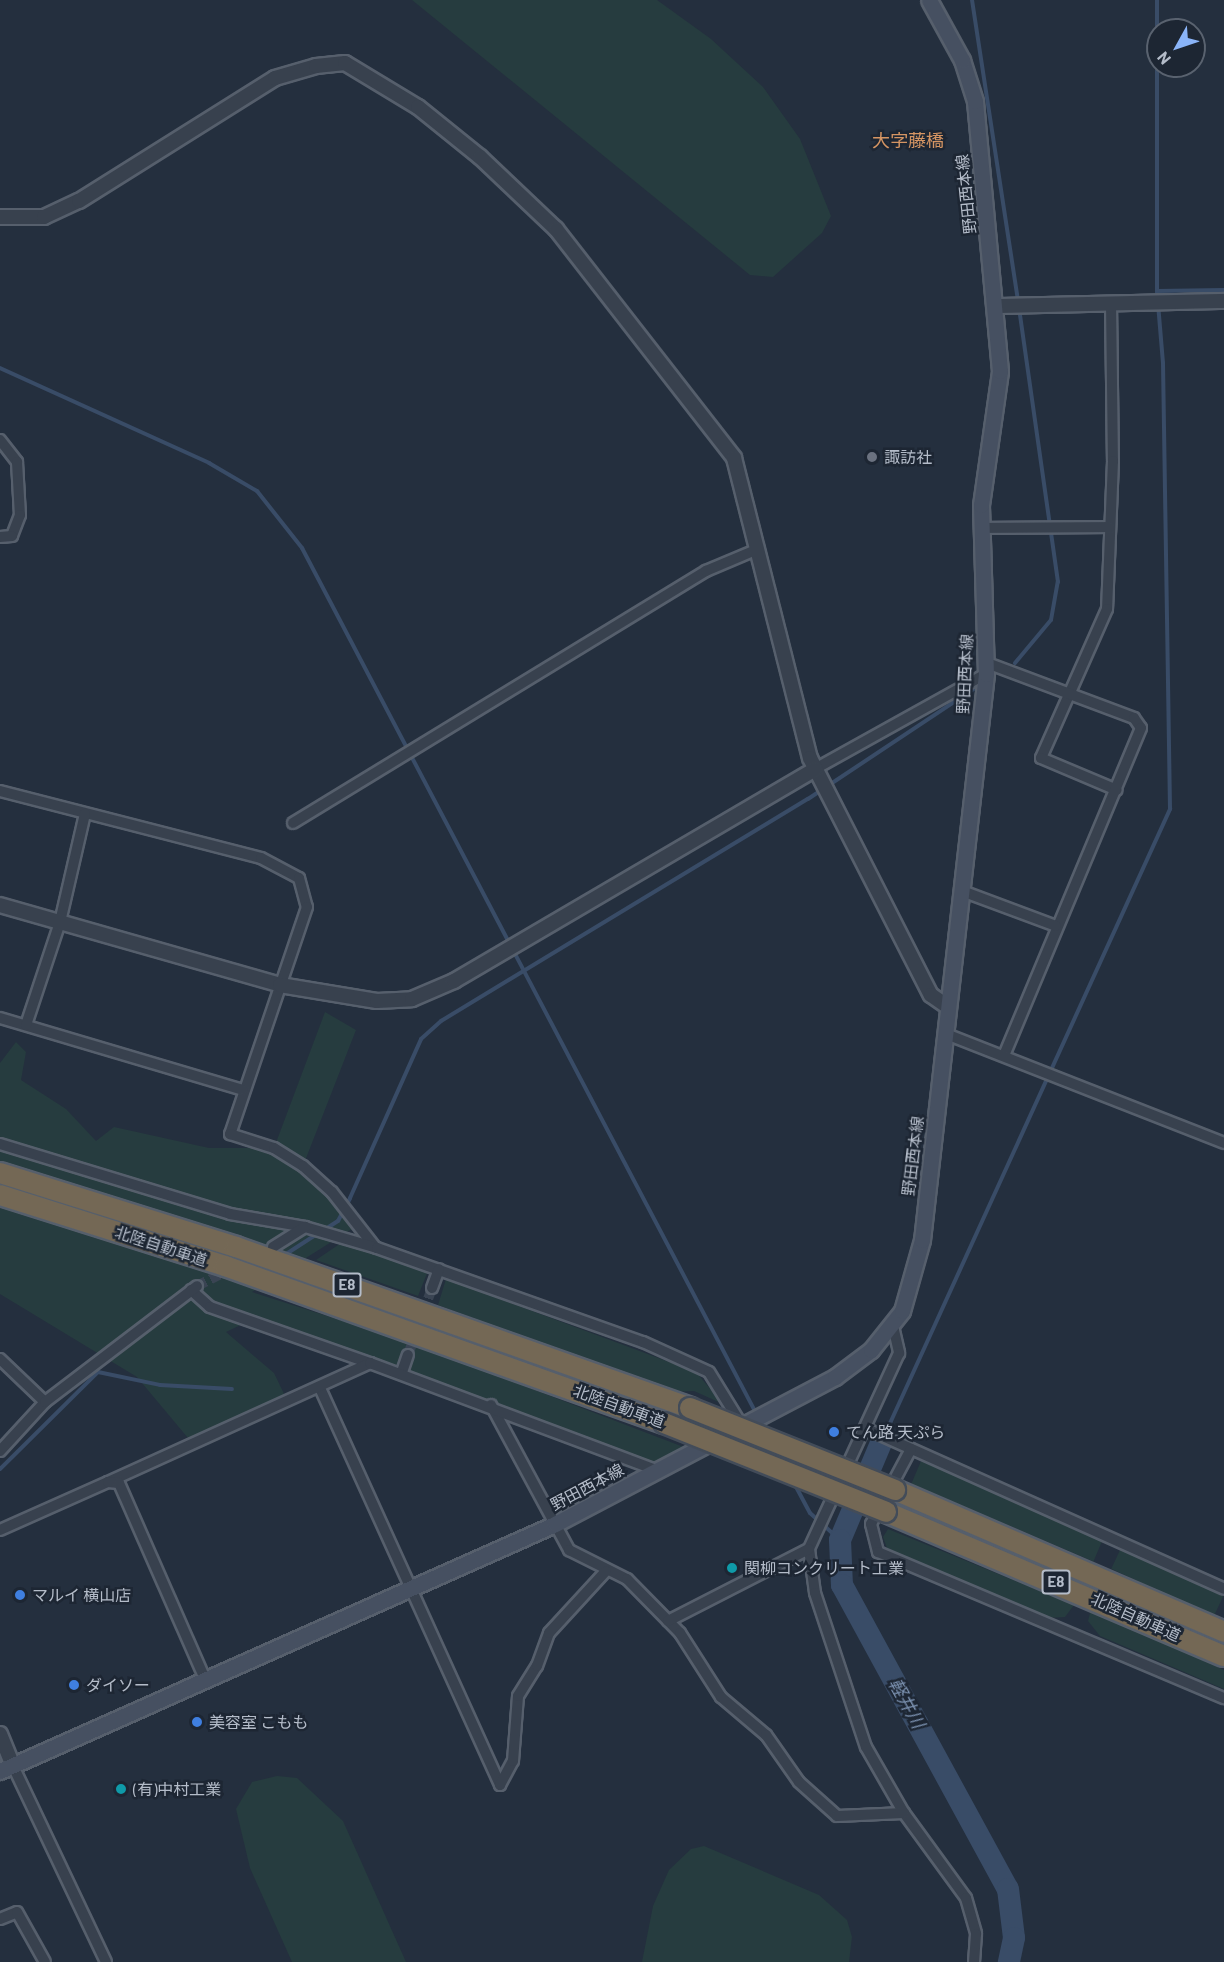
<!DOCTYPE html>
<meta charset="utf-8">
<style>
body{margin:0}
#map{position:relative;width:1224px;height:1962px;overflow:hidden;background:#242f3e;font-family:Barlow,"Noto Sans JP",sans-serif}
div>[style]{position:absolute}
.green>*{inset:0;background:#263c3f;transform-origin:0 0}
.stream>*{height:4px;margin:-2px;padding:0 2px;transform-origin:2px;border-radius:2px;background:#394c67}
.river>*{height:22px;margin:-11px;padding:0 11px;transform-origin:11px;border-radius:11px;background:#394c67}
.minor-tunnel>*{height:10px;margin-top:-5px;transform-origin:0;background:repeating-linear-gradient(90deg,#3a4453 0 10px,transparent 0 15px)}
.roads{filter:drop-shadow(2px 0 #565f6c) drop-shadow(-2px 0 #565f6c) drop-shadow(0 2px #565f6c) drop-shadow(0 -2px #565f6c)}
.minor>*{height:10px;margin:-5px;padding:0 5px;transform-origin:5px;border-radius:5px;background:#38414e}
.tertiary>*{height:14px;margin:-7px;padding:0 7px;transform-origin:7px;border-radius:7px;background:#38414e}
.secondary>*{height:15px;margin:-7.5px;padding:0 7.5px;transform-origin:7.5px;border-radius:7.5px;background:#465061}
.motorway>*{height:20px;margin:-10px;padding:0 10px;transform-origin:10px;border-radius:10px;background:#746855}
.bridges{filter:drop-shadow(2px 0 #434c59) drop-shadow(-2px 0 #434c59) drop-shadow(0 2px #434c59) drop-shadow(0 -2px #434c59)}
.motorway-bridge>*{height:20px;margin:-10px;padding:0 10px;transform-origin:10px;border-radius:10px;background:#746855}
.dots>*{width:16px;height:16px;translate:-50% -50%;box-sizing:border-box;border:3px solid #1d2633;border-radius:50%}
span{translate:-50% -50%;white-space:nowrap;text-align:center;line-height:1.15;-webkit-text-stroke:5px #1d2633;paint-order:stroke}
.shield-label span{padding:2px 4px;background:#1d2633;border:2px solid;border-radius:4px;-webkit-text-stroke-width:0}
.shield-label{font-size:15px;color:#b4bcc9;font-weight:700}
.street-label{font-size:16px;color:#b4bcc9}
.poi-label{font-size:16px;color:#b4bcc9}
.left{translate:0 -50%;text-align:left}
.neighbourhood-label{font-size:18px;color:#d59563}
.water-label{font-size:18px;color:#7c92b1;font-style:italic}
.north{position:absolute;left:1146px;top:18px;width:60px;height:60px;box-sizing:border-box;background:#1d2633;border:2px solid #59626f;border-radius:50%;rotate:230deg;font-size:16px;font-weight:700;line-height:24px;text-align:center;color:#b4bcc9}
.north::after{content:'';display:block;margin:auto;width:21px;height:27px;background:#8ab4f8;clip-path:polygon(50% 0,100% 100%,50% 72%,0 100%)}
</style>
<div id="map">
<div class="green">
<i style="clip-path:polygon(412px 0,657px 0,711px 39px,763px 87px,800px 139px,831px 216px,822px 233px,773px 277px,750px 275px)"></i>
<i style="clip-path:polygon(325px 1012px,356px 1030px,303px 1166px,355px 1227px,252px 1292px,412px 1343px,694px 1451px,656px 1470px,249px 1321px,226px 1332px,274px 1373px,288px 1402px,193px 1444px,137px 1377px,0 1294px,0 1063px,16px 1042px,26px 1052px,21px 1080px,66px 1109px,96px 1141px,114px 1127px,209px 1148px,274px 1148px)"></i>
<i style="clip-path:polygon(341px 1243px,428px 1271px,418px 1296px,316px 1260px)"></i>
<i style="clip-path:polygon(446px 1279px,696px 1372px,723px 1404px,694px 1391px,669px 1392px,438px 1305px)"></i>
<i style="left:921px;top:1461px;width:198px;height:25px;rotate:23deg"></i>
<i style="clip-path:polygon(888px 1529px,1074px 1605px,1065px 1617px,1047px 1618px,887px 1548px,883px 1537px)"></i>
<i style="left:1121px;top:1548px;width:113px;height:23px;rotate:25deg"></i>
<i style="clip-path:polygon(1091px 1609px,1224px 1670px,1224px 1689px,1100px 1636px,1088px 1621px)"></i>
<i style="clip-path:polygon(277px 1776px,297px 1778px,343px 1821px,406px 1962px,292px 1962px,250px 1868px,236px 1809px,252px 1782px)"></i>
<i style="clip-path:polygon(704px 1846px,819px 1895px,847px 1920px,852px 1937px,849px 1962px,642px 1962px,653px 1906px,669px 1870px,691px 1849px)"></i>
</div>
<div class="stream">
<i style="left:972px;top:0;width:305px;rotate:81.3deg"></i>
<i style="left:1157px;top:291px;width:67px;rotate:-0.9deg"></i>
<i style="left:0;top:368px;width:230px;rotate:24.4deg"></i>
<i style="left:209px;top:463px;width:56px;rotate:30.3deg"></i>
<i style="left:257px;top:491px;width:73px;rotate:51.7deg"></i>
<i style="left:302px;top:548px;width:977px;rotate:62.31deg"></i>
<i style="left:1015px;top:663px;width:56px;rotate:-50.1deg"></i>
<i style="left:1051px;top:620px;width:39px;rotate:-80deg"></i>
<i style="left:1058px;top:582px;width:276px;rotate:-98.1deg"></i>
<i style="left:324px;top:1230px;width:17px;rotate:-33deg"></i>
<i style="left:338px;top:1221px;width:26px;rotate:-62deg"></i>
<i style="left:350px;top:1198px;width:174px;rotate:-65.9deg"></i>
<i style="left:421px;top:1039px;width:27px;rotate:-42deg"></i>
<i style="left:441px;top:1021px;width:429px;rotate:-31.2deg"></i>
<i style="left:808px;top:799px;width:204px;rotate:-33.6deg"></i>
<i style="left:283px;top:1256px;width:40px;rotate:-32.9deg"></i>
<i style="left:881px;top:1443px;width:697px;rotate:-65.49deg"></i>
<i style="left:1170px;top:809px;width:446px;rotate:-90.9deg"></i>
<i style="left:1163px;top:363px;width:72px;rotate:-94.8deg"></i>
<i style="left:1157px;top:291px;width:291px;rotate:-90deg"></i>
<i style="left:775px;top:1449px;width:16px;rotate:60deg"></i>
<i style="left:0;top:1469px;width:138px;rotate:-44.7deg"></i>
<i style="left:98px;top:1372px;width:63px;rotate:11.8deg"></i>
<i style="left:160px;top:1385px;width:72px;rotate:3.2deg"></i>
<i style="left:794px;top:1483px;width:34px;rotate:62deg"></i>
<i style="left:810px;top:1513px;width:40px;rotate:42deg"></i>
</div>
<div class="river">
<i style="left:881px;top:1443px;width:105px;rotate:112.9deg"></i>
<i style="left:840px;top:1540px;width:45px;rotate:87.5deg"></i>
<i style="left:842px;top:1585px;width:346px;rotate:61.4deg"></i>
<i style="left:1008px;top:1889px;width:49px;rotate:83deg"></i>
<i style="left:1014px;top:1938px;width:25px;rotate:102deg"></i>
</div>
<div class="minor-tunnel">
<i style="left:197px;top:1286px;width:68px;rotate:-26.9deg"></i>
<i style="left:408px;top:1355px;width:71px;rotate:-70.3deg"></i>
</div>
<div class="roads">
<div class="minor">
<i style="left:1111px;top:302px;width:159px;rotate:89.3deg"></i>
<i style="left:1113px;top:461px;width:148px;rotate:92.3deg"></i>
<i style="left:1107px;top:609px;width:163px;rotate:113.9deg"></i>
<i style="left:1041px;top:758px;width:82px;rotate:22.8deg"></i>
<i style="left:0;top:440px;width:28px;rotate:52deg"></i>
<i style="left:17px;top:462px;width:53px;rotate:86.8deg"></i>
<i style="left:20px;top:515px;width:22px;rotate:111deg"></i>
<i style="left:12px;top:536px;width:12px;rotate:175deg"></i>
<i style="left:980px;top:528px;width:130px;rotate:-0.4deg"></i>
<i style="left:987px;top:663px;width:157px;rotate:20.5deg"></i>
<i style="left:1134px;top:718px;width:12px;rotate:55deg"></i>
<i style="left:1141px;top:728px;width:355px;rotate:112.7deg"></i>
<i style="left:815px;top:769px;width:196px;rotate:-29.1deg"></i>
<i style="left:0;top:791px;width:269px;rotate:14.4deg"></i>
<i style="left:261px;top:858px;width:43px;rotate:27.8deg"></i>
<i style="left:299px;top:878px;width:30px;rotate:75deg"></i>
<i style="left:307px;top:907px;width:240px;rotate:108.7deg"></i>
<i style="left:230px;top:1134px;width:46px;rotate:17.7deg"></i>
<i style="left:274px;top:1148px;width:34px;rotate:32deg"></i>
<i style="left:303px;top:1166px;width:39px;rotate:42deg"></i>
<i style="left:332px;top:1192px;width:70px;rotate:52deg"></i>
<i style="left:293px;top:823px;width:484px;rotate:-31.4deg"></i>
<i style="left:706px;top:571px;width:56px;rotate:-22.9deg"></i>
<i style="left:962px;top:891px;width:100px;rotate:20.4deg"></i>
<i style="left:0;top:1018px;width:253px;rotate:16.5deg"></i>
<i style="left:26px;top:1025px;width:108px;rotate:-71.7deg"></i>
<i style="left:60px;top:922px;width:111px;rotate:-77deg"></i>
<i style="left:946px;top:1034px;width:299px;rotate:21.4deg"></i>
<i style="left:0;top:1144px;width:240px;rotate:16.9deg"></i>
<i style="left:230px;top:1214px;width:76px;rotate:9.8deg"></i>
<i style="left:305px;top:1227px;width:75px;rotate:16.3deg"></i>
<i style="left:377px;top:1248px;width:282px;rotate:19.5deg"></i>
<i style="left:643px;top:1342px;width:72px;rotate:24.4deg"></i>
<i style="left:709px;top:1372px;width:65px;rotate:58.3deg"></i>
<i style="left:273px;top:1247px;width:38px;rotate:-32deg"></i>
<i style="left:432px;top:1288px;width:20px;rotate:-70deg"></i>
<i style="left:191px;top:1290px;width:25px;rotate:42deg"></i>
<i style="left:210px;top:1307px;width:170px;rotate:19.3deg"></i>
<i style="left:893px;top:1326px;width:28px;rotate:77deg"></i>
<i style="left:899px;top:1353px;width:216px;rotate:114.7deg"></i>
<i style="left:809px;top:1549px;width:44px;rotate:82.2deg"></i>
<i style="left:815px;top:1593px;width:162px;rotate:71.7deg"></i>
<i style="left:866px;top:1747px;width:76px;rotate:60.1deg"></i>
<i style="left:904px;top:1813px;width:105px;rotate:53.9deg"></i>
<i style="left:966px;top:1898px;width:37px;rotate:74deg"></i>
<i style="left:976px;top:1934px;width:28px;rotate:94deg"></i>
<i style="left:0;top:1359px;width:62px;rotate:43.7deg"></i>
<i style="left:402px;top:1372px;width:18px;rotate:-71deg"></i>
<i style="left:320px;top:1388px;width:436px;rotate:65.6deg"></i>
<i style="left:491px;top:1405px;width:165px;rotate:61.7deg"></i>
<i style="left:569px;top:1550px;width:65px;rotate:26.6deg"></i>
<i style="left:627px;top:1579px;width:76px;rotate:45.5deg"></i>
<i style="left:680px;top:1633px;width:76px;rotate:57.4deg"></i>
<i style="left:721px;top:1697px;width:59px;rotate:40.2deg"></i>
<i style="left:766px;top:1735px;width:57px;rotate:54.9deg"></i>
<i style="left:799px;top:1782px;width:51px;rotate:41.8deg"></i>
<i style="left:837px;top:1816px;width:67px;rotate:-2.6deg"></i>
<i style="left:867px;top:1429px;width:391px;rotate:24.1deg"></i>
<i style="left:911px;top:1449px;width:85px;rotate:118.1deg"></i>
<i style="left:871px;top:1524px;width:29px;rotate:76deg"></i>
<i style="left:878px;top:1552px;width:376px;rotate:22.9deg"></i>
<i style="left:0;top:1451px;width:67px;rotate:-47.4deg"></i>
<i style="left:45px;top:1402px;width:191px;rotate:-37.3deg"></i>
<i style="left:108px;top:1482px;width:288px;rotate:-24.4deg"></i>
<i style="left:370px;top:1363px;width:305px;rotate:20.5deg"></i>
<i style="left:0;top:1530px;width:118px;rotate:-24deg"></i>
<i style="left:108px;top:1482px;width:11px;rotate:5deg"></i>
<i style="left:119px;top:1483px;width:212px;rotate:66.3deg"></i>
<i style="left:668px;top:1621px;width:158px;rotate:-27.1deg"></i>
<i style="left:13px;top:1766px;width:217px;rotate:64.6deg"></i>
<i style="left:500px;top:1785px;width:27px;rotate:-62deg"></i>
<i style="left:513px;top:1761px;width:65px;rotate:-85.6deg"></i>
<i style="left:518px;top:1696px;width:36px;rotate:-58deg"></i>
<i style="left:537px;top:1666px;width:35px;rotate:-70deg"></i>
<i style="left:549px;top:1633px;width:84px;rotate:-47.4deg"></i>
<i style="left:0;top:1919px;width:18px;rotate:-22deg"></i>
<i style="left:17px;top:1912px;width:57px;rotate:60.8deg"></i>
</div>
<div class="tertiary">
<i style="left:0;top:217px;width:44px"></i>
<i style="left:44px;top:217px;width:38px;rotate:-25deg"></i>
<i style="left:79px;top:201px;width:231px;rotate:-32.1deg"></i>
<i style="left:275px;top:78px;width:43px;rotate:-16.3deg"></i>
<i style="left:316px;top:66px;width:29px;rotate:-6deg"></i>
<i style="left:345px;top:63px;width:85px;rotate:31.1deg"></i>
<i style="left:418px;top:107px;width:80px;rotate:38.9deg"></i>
<i style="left:480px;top:157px;width:105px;rotate:43.5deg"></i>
<i style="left:556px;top:229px;width:290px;rotate:52.1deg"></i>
<i style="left:734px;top:458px;width:309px;rotate:75.8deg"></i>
<i style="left:810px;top:758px;width:266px;rotate:63deg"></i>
<i style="left:931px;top:995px;width:21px;rotate:35deg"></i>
<i style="left:996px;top:306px;width:228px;rotate:-1.3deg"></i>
<i style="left:0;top:905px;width:291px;rotate:15.9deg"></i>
<i style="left:280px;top:985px;width:98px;rotate:9.4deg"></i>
<i style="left:377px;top:1001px;width:35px;rotate:-3deg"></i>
<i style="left:412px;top:999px;width:46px;rotate:-23.2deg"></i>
<i style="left:454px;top:981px;width:419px;rotate:-30.4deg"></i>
<i style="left:0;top:1734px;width:35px;rotate:68deg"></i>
</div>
<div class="secondary">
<i style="left:0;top:1771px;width:607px;rotate:-23.99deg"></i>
<i style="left:555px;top:1524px;width:316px;rotate:-27.7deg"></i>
<i style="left:835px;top:1377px;width:45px;rotate:-36.9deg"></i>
<i style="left:871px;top:1350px;width:50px;rotate:-51.5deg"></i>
<i style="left:902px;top:1311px;width:74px;rotate:-74.3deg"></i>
<i style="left:922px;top:1240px;width:570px;rotate:-83.55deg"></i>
<i style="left:986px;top:674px;width:169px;rotate:-91.7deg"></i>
<i style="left:981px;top:505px;width:135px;rotate:-81.9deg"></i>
<i style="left:1000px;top:371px;width:271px;rotate:-95.3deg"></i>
<i style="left:975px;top:101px;width:43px;rotate:-107.6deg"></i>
<i style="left:962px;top:60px;width:68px;rotate:-118.8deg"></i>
</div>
<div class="motorway">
<i style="left:0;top:1173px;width:247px;rotate:17.4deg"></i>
<i style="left:236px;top:1247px;width:482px;rotate:19.5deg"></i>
<i style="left:0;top:1195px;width:236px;rotate:17.5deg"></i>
<i style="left:225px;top:1266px;width:466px;rotate:19.7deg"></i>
<i style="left:895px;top:1490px;width:358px;rotate:23.3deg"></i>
<i style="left:886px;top:1512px;width:367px;rotate:23.1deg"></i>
</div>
</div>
<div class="bridges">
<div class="motorway-bridge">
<i style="left:690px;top:1408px;width:221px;rotate:21.8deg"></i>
<i style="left:664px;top:1423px;width:239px;rotate:21.8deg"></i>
</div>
</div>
<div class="dots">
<i style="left:872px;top:457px;background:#6b7280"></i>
<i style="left:834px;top:1432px;background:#3f7fe0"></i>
<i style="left:732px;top:1568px;background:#0f9aa8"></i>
<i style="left:20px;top:1595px;background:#3f7fe0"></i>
<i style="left:74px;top:1685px;background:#3f7fe0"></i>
<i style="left:197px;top:1722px;background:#3f7fe0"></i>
<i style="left:121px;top:1789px;background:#0f9aa8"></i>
</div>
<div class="shield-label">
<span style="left:347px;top:1285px">E8</span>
<span style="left:1056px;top:1582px">E8</span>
</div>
<div class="street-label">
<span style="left:966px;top:194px;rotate:-96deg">野田西本線</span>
<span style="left:965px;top:674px;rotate:-87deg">野田西本線</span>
<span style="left:913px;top:1156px;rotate:-83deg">野田西本線</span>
<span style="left:161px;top:1246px;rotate:18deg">北陸自動車道</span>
<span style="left:619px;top:1406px;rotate:20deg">北陸自動車道</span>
<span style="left:587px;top:1487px;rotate:-28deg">野田西本線</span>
<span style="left:1136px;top:1617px;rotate:24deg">北陸自動車道</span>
</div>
<div class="poi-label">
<span class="left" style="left:884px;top:457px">諏訪社</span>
<span class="left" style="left:846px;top:1432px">てん路 天ぷら</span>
<span class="left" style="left:744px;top:1568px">関柳コンクリート工業</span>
<span class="left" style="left:32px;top:1595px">マルイ 横山店</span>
<span class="left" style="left:86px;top:1685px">ダイソー</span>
<span class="left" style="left:209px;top:1722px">美容室 こもも</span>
<span class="left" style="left:133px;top:1789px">(有)中村工業</span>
</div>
<div class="neighbourhood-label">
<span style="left:908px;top:140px">大字藤橋</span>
</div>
<div class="water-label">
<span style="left:907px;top:1703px;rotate:61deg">軽井川</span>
</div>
<div class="north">N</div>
</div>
